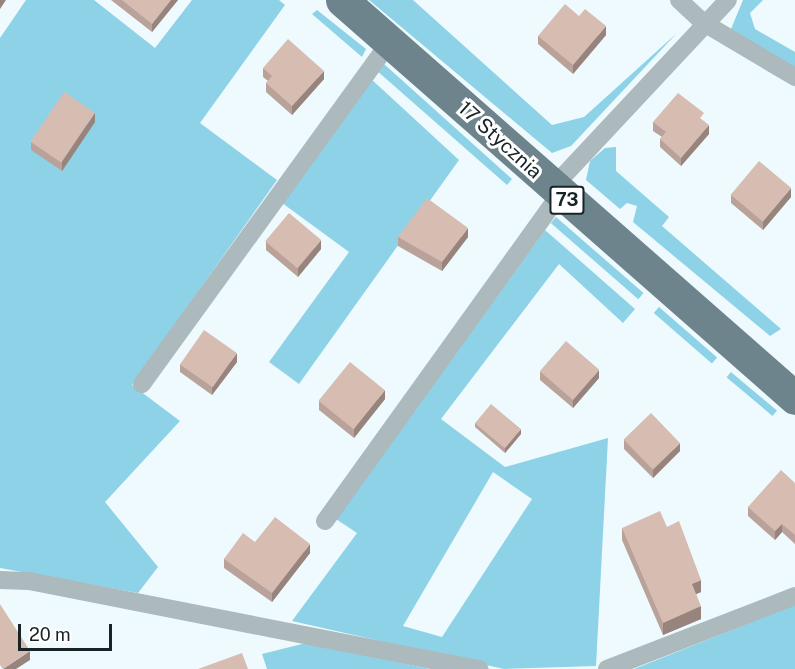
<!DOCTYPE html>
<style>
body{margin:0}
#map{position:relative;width:795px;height:669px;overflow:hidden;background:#eefafe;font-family:"Public Sans",sans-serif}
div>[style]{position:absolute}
.green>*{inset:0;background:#8ed2e7;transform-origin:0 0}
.service>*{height:18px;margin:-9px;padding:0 9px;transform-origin:9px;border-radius:9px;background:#acb9bd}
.primary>*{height:33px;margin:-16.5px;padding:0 16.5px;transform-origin:16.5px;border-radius:16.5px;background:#6d848c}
.wall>*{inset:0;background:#b9a299}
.shaded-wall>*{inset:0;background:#96847d}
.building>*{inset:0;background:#d7bcb2;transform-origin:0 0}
span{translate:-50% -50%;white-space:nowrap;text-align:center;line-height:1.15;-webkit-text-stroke:6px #fff;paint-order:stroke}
.shield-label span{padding:2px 4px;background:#fff;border:2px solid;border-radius:4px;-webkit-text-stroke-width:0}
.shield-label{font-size:18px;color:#172326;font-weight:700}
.street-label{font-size:20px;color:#172326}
.scale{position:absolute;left:18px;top:624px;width:94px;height:27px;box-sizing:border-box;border:3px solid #172326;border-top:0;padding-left:8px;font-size:18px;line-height:21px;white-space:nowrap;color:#172326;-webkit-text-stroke:4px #fff;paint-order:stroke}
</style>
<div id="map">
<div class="green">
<i style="clip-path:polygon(26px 0,94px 0,155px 48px,192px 0,279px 0,285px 5px,200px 123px,277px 180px,132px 385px,180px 421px,105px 502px,158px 567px,138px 593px,0 568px,0 38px)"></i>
<i style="clip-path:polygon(369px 0,413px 0,552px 125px,584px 117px,677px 33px,571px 146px,552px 153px)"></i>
<i style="clip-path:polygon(743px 0,763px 0,750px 13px,755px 29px,795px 52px,795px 69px,731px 29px)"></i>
<i style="clip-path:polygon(317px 10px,366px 49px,362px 57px,312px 14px)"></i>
<i style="clip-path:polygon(384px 64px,512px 179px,507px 185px,376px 70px)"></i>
<i style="clip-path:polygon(370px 78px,459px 160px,299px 384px,269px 362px,349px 252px,278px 200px)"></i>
<i style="clip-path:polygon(616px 147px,616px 171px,669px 217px,662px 226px,781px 329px,770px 336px,633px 222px,637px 206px,627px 203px,620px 209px,586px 180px,590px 161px,605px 148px)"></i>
<i style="left:556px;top:217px;width:116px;height:8px;rotate:41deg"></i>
<i style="clip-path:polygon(evenodd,545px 230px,635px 309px,623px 323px,559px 264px,441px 419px,505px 467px,608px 438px,596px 666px,504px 669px,292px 621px,357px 533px,336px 519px,545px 230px,493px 472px,532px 499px,442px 637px,403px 626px,493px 472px)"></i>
<i style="left:659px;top:307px;width:77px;height:8px;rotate:41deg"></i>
<i style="left:731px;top:372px;width:60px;height:7px;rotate:40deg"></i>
<i style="clip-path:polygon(795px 605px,795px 669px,634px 669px)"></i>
<i style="clip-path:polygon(306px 643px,430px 669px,267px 669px,262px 654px)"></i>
</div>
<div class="service">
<i style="left:679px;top:0;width:34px;rotate:43deg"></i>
<i style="left:704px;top:23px;width:106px;rotate:30.7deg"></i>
<i style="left:553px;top:187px;width:256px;rotate:-46.9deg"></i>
<i style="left:142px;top:384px;width:422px;rotate:-54.1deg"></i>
<i style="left:325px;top:521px;width:403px;rotate:-54.3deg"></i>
<i style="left:0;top:580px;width:29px;rotate:2deg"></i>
<i style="left:29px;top:581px;width:459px;rotate:11.1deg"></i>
<i style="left:607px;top:669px;width:202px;rotate:-21.2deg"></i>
</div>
<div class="primary">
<i style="left:342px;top:0;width:603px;rotate:41.3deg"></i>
</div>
<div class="wall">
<i style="clip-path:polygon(111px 0,178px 0,152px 32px)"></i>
<i style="clip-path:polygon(606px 35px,573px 74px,538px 44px,538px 36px)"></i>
<i style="clip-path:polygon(263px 68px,324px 79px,292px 115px,266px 92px,266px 83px,268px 81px,263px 77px)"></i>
<i style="clip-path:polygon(704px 121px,709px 134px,681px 166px,660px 147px,660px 139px,662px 137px,653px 131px,653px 122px)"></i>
<i style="clip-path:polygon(95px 122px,62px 171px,31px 150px,31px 142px)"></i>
<i style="clip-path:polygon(731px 195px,791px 197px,763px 230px,731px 203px)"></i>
<i style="clip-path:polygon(398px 237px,468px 237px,442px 271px,398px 246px)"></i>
<i style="clip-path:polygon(266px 242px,321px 249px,298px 277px,266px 250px)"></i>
<i style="clip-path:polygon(237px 362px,212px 395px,180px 372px,180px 364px)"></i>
<i style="clip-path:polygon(540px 372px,599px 378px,573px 408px,540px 380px)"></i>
<i style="clip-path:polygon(385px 399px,354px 438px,319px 410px,319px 401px)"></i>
<i style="clip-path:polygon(475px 423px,521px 434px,505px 453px,475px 427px)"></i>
<i style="clip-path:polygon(624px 440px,680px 451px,653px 478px,624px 449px)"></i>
<i style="clip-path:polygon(795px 483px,795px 544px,782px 532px,775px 540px,748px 516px,748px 507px)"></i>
<i style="clip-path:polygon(667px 527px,701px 592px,696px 594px,701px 619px,663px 635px,622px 540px,622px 528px)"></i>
<i style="clip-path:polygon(255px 542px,310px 553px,272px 602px,224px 568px,224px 559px)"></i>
</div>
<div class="shaded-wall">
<i style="clip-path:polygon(0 0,6px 0,0 9px)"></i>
<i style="clip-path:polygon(171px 0,178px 0,152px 32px,152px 24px)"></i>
<i style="clip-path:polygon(606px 26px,606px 35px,573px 74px,573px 65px)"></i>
<i style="clip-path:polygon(324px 71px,324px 79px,292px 115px,292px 106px)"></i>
<i style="clip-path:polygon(95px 113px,95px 122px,62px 171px,62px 162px)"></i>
<i style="clip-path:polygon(709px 125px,709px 134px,681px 166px,681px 158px)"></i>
<i style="clip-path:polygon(791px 188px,791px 197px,763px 230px,763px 221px)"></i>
<i style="clip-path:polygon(468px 228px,468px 237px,442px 271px,442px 262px)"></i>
<i style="clip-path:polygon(321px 240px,321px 249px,298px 277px,298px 268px)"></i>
<i style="clip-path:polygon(237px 353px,237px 362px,212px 395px,212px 387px)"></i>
<i style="clip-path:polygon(599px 370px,599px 378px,573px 408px,573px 400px)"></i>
<i style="clip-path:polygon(385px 390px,385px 399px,354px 438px,354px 429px)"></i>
<i style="clip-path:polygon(521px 429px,521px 434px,505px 453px,505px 448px)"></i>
<i style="clip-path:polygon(680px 443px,680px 451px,653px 478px,653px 470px)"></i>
<i style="clip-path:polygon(782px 524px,782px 532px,775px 540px,775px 531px)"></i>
<i style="clip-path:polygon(310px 544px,310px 553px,272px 602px,272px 593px)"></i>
<i style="clip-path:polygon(701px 580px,701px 592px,692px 596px,692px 584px)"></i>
<i style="clip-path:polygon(701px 606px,701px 619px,663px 635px,663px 623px)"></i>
<i style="clip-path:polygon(30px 651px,30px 660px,16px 669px,3px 669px)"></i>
</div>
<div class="building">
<i style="clip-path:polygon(122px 0,171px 0,152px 24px)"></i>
<i style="clip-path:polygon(565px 4px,579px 16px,585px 9px,606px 26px,573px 65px,538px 36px)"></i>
<i style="clip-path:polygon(288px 39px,324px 71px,292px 106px,266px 83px,272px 76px,263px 68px)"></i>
<i style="left:64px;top:92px;width:37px;height:60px;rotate:34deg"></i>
<i style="clip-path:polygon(678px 93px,704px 113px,700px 118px,709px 125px,681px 158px,660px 139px,666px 132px,653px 122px)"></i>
<i style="left:759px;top:161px;width:42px;height:44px;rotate:40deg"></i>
<i style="clip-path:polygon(427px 198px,468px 228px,442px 262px,398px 237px)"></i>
<i style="left:289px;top:213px;width:42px;height:37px;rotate:40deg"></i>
<i style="left:204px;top:330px;width:40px;height:42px;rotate:35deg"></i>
<i style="left:566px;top:341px;width:44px;height:40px;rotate:41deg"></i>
<i style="left:350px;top:362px;width:45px;height:50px;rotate:39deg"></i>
<i style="left:491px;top:404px;width:39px;height:25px;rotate:40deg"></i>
<i style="left:651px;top:413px;width:42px;height:38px;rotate:46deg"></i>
<i style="clip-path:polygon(781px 470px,795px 483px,795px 535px,782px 524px,775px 531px,748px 507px)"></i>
<i style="clip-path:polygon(660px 511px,667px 527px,679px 521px,701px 580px,692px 584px,701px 606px,663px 623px,622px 528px)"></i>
<i style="clip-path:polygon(275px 517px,310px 544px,272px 593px,224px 559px,243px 533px,255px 542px)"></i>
<i style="clip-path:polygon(0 604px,30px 651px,3px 669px,0 665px)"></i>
<i style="clip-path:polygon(242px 653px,248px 669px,198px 669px)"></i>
</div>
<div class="shield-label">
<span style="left:567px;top:200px">73</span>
</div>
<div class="street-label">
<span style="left:500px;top:140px;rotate:42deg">17 Stycznia</span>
</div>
<div class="scale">20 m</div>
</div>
